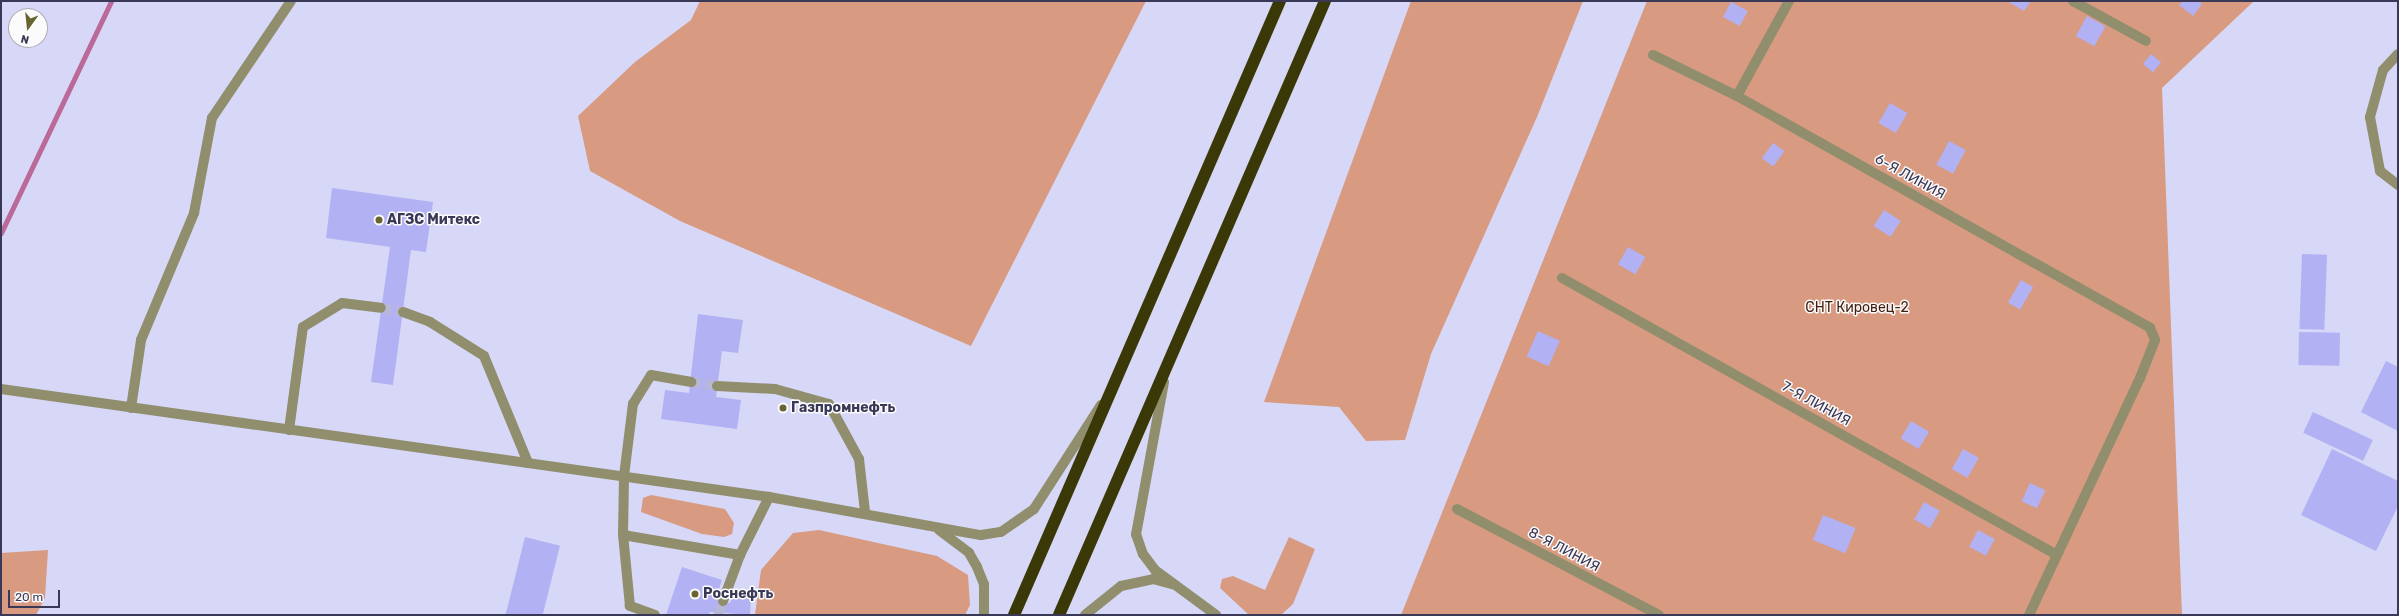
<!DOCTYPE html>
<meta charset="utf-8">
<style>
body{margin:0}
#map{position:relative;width:2399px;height:616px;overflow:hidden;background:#d7d7f7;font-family:Rubik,sans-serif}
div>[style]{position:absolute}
.green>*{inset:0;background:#d89b81}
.stream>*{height:5px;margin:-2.5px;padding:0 2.5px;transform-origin:2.5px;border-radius:2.5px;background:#ba6998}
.building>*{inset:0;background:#b2b1f4;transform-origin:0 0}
.minor-tunnel>*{height:10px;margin-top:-5px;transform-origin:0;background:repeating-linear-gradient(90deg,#b7b7d7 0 10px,transparent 0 15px)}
.minor>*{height:10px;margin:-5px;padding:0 5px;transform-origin:5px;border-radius:5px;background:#908e6c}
.highway>*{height:12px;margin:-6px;padding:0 6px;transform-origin:6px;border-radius:6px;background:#3b3807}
.dots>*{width:11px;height:11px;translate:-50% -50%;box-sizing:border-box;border:2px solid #fbfbfb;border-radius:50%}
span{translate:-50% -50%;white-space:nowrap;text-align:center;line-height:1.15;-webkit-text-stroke:3px #fbfbfb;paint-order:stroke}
.street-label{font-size:14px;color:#393857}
.poi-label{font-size:14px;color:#393857;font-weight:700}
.left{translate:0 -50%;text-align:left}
.park-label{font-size:14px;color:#421f0f}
.frame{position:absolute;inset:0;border:2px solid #393857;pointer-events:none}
.north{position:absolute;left:8px;top:8px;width:40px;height:40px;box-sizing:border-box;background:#fbfbfb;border:1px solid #adadb9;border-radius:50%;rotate:195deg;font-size:11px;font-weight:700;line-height:16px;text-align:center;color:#393857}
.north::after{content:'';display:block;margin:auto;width:14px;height:18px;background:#686430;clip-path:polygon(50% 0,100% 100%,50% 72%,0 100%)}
.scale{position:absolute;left:8px;top:590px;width:52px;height:18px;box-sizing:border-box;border:2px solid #393857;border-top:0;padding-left:5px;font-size:12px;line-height:14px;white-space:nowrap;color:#393857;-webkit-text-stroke:3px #fbfbfb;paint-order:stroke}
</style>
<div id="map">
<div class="green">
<i style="clip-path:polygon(700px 1px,1146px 1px,971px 346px,680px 221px,590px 171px,578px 116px,635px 62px,691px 20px)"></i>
<i style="clip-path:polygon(1411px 1px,1583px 1px,1537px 117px,1431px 354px,1405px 440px,1366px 441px,1339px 407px,1264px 402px)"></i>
<i style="clip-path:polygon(1647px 1px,2254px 1px,2162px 88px,2182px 615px,1401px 615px)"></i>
<i style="clip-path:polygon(651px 495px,725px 509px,734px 523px,732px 534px,724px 537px,702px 534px,641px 512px,643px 498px)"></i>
<i style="clip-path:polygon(819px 530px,937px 556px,968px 575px,970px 605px,965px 615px,755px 615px,761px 570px,793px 533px)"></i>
<i style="clip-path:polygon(1289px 537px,1315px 549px,1293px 604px,1281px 615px,1249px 615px,1220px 588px,1222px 579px,1233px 576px,1265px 590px)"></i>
<i style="clip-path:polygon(48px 550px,45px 598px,36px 615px,1px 615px,1px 553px)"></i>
</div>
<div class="stream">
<i style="left:1px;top:233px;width:257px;rotate:-64.6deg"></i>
</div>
<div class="building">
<i style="clip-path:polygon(2007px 1px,2031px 1px,2024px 11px)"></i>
<i style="clip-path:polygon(2183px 1px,2198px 1px,2202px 4px,2193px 16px,2179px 5px)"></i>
<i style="left:1731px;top:2px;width:19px;height:17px;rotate:28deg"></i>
<i style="left:2087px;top:16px;width:21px;height:23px;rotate:29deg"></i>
<i style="left:2151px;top:54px;width:13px;height:13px;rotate:39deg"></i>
<i style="left:1890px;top:103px;width:20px;height:23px;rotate:30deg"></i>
<i style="left:1949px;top:141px;width:19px;height:27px;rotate:28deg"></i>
<i style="left:1773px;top:143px;width:14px;height:19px;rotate:36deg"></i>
<i style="clip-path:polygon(332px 188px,433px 202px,426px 252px,411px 250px,393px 385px,371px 382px,390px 247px,405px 249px,326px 238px)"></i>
<i style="left:1884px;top:210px;width:20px;height:19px;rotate:33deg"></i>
<i style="left:1628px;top:247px;width:20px;height:20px;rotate:30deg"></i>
<i style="left:2302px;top:254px;width:25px;height:75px;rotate:2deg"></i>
<i style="left:2021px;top:280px;width:14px;height:26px;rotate:30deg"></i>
<i style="clip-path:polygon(698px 314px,743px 320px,738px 353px,722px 351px,716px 397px,741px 400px,737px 429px,661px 419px,665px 390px,689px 393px)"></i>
<i style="left:1538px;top:331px;width:24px;height:28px;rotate:24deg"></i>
<i style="left:2299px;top:332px;width:41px;height:33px;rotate:1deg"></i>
<i style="clip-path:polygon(2386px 361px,2398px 367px,2398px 431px,2361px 412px)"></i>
<i style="left:2313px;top:412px;width:66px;height:23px;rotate:25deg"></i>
<i style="left:1911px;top:421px;width:21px;height:20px;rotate:31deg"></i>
<i style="left:1963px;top:449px;width:18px;height:23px;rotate:29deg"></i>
<i style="clip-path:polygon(2332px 449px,2398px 481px,2398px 506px,2376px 551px,2301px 515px)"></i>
<i style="left:2030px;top:483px;width:17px;height:20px;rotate:25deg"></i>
<i style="left:1924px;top:502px;width:18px;height:20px;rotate:29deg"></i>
<i style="left:1823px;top:515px;width:35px;height:27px;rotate:22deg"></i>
<i style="left:1978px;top:530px;width:19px;height:19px;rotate:28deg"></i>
<i style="left:525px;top:537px;width:36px;height:81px;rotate:14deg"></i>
<i style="clip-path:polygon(682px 567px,722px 580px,716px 598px,730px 603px,735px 590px,751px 596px,750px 615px,710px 612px,709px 615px,666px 615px)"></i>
</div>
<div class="minor-tunnel">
<i style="left:381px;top:308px;width:22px;rotate:10deg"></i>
<i style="left:691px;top:382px;width:26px;rotate:9deg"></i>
<i style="left:718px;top:615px;width:15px;rotate:-70deg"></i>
</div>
<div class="minor">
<i style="left:2073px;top:1px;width:83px;rotate:28.7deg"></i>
<i style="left:2398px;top:54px;width:22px;rotate:133deg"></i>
<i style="left:2383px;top:70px;width:49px;rotate:105.5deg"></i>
<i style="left:2370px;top:117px;width:55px;rotate:79.5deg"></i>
<i style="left:2380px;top:171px;width:23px;rotate:38deg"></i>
<i style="left:1653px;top:55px;width:93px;rotate:26deg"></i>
<i style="left:1737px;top:96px;width:474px;rotate:29.3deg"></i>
<i style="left:2150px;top:328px;width:13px;rotate:67deg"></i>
<i style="left:2155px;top:340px;width:41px;rotate:111.5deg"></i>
<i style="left:2140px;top:378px;width:262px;rotate:115.1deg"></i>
<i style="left:1737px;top:96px;width:108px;rotate:-61.3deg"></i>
<i style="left:1562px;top:278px;width:567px;rotate:29.23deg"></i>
<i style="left:403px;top:312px;width:29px;rotate:20deg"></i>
<i style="left:430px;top:322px;width:64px;rotate:32.2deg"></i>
<i style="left:484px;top:356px;width:116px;rotate:67.6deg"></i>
<i style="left:1164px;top:382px;width:155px;rotate:100.4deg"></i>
<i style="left:1136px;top:534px;width:21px;rotate:71deg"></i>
<i style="left:1143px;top:554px;width:20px;rotate:53deg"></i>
<i style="left:1155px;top:570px;width:76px;rotate:36.4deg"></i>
<i style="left:717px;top:386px;width:58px;rotate:3deg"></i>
<i style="left:775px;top:389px;width:56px;rotate:15.5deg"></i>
<i style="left:829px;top:404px;width:63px;rotate:61.4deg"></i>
<i style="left:859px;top:459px;width:53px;rotate:83.5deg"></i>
<i style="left:1px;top:389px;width:776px;rotate:8deg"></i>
<i style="left:769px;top:497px;width:215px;rotate:10.2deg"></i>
<i style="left:981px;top:535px;width:20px;rotate:-9deg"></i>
<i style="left:1001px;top:532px;width:40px;rotate:-34.9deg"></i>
<i style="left:1034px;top:509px;width:124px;rotate:-57.2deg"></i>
<i style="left:131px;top:408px;width:69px;rotate:-81.6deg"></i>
<i style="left:141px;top:340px;width:138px;rotate:-67.3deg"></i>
<i style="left:194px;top:213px;width:97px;rotate:-79.3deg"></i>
<i style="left:212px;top:118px;width:141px;rotate:-56deg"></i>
<i style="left:289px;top:430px;width:104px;rotate:-82.3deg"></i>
<i style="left:303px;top:327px;width:46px;rotate:-31.6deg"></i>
<i style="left:342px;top:303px;width:39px;rotate:7deg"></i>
<i style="left:1457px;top:509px;width:228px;rotate:27.7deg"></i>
<i style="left:939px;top:530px;width:38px;rotate:37deg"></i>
<i style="left:969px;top:553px;width:16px;rotate:60deg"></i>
<i style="left:977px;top:567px;width:18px;rotate:68deg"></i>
<i style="left:984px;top:584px;width:31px;rotate:90deg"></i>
<i style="left:623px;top:535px;width:119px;rotate:9.7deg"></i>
<i style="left:723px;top:601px;width:49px;rotate:-69.7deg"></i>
<i style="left:740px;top:555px;width:65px;rotate:-63.4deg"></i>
<i style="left:655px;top:615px;width:27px;rotate:-160deg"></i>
<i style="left:630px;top:606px;width:71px;rotate:-95.6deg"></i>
<i style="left:623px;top:535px;width:59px;rotate:-89deg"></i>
<i style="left:624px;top:476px;width:73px;rotate:-82.9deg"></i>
<i style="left:633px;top:404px;width:34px;rotate:-58deg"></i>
<i style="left:651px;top:375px;width:41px;rotate:9.9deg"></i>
<i style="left:1085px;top:615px;width:46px;rotate:-38.9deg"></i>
<i style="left:1121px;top:586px;width:33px;rotate:-12deg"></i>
<i style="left:1153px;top:579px;width:20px;rotate:15deg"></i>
</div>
<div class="highway">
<i style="left:1014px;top:615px;width:669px;rotate:-66.58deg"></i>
<i style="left:1059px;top:615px;width:669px;rotate:-66.58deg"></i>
</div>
<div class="dots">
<i style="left:379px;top:220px;background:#686430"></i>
<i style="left:783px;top:408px;background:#686430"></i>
<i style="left:695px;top:594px;background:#686430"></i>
</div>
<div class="street-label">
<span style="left:1910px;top:177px;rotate:29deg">6-Я ЛИНИЯ</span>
<span style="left:1816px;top:404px;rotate:29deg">7-Я ЛИНИЯ</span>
<span style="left:1564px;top:550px;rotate:28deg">8-Я ЛИНИЯ</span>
</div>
<div class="poi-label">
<span class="left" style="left:387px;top:220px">АГЗС Митекс</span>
<span class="left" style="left:791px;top:408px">Газпромнефть</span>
<span class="left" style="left:703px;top:594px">Роснефть</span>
</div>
<div class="park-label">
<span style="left:1857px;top:308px">СНТ Кировец-2</span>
</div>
<div class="frame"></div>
<div class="north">N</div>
<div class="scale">20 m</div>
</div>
